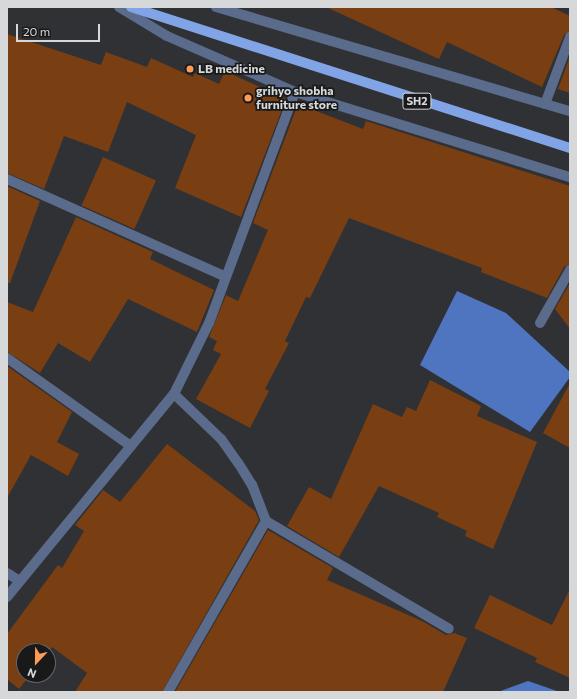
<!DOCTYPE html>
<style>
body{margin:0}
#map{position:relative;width:577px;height:699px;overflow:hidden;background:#303134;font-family:Commissioner,sans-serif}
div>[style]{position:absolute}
.water>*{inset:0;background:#4f75c0}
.building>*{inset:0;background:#793e11;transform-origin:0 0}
.minor>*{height:10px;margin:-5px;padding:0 5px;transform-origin:5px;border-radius:5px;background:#5a6b8c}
.major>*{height:10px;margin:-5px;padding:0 5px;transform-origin:5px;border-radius:5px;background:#80a4e6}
.dots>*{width:11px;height:11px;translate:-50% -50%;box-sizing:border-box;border:2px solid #19191a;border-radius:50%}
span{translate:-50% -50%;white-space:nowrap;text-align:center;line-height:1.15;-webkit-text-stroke:3.5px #19191a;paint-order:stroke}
.shield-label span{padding:1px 3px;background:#19191a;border:1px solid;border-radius:3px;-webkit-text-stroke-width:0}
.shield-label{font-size:11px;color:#d7d8da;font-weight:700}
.poi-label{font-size:12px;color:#d7d8da;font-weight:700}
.left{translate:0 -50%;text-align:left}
.frame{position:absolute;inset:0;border:8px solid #d7d8da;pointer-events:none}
.north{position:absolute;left:16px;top:643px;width:40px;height:40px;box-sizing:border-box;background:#19191a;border:1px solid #656567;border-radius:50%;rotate:202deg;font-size:11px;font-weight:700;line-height:16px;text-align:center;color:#d7d8da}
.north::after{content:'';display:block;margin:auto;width:14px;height:18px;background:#fe9b58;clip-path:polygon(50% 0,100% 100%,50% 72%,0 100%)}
.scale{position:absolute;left:16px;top:24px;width:84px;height:18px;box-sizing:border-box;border:2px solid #d7d8da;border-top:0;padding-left:5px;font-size:12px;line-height:14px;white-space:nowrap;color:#d7d8da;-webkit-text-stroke:3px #19191a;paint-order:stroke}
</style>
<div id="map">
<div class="water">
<i style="clip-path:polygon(457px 291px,506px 313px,570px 372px,570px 377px,530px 432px,420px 365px)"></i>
<i style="clip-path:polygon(528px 681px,560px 692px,498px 692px)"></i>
</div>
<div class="building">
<i style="clip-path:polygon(326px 7px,551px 7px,570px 16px,570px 31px,564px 35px,542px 87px,447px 42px,439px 59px)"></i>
<i style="clip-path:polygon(7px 34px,101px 65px,106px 52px,147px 67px,151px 58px,193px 77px,195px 73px,219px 84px,225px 71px,286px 99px,241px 217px,175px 188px,196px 135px,127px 102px,108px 152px,64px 136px,44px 189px,7px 173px)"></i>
<i style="clip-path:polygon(570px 56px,570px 93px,558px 89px)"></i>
<i style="clip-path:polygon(298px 104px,363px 129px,366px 121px,570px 186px,570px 264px,564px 267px,547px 298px,481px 272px,482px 268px,349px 218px,310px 298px,306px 297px,285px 341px,289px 343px,265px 389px,269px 391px,250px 428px,196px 399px,221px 354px,213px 350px,217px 341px,209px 337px,226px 295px,238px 301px,268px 230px,253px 223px)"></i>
<i style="left:103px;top:157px;width:58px;height:53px;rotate:24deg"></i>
<i style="clip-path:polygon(7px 186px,40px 201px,10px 283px,7px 283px)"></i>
<i style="clip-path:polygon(76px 217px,153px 252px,150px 259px,214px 290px,197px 332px,128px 299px,90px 362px,58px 343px,40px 373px,7px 352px,7px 302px,33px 312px)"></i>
<i style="clip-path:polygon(570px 283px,570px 329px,555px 309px)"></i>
<i style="clip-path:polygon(7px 366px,72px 412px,57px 442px,79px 454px,68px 476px,31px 455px,7px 498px)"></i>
<i style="clip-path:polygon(430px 380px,481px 406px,477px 416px,537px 442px,493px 549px,465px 536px,467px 531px,437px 517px,439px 513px,379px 486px,339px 557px,287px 526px,309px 487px,331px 499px,373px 404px,402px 417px,407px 407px,416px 411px)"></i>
<i style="clip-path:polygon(570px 383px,570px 448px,543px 433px)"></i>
<i style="clip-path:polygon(167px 444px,255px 511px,259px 520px,162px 692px,75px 692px,87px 673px,52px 647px,48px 652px,24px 651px,24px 675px,30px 675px,19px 689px,7px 679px,7px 634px,58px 565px,62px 568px,84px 531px,75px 525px,103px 490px,120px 502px)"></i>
<i style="clip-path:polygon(268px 530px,333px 568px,327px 580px,422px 621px,446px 635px,454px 633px,467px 638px,443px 692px,175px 692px)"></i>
<i style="clip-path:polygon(570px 589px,570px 678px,535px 662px,537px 658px,474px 628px,490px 595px,552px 625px)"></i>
</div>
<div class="minor">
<i style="left:119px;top:7px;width:56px;rotate:31.1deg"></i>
<i style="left:167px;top:36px;width:140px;rotate:23.6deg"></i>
<i style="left:295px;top:92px;width:288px;rotate:17.2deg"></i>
<i style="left:216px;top:7px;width:369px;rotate:16.4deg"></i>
<i style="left:545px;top:104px;width:72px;rotate:-69.5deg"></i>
<i style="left:7px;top:179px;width:238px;rotate:24.1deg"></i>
<i style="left:540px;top:323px;width:61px;rotate:-60.5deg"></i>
<i style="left:7px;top:358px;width:152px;rotate:35.4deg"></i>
<i style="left:266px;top:521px;width:212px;rotate:30.5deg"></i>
<i style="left:7px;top:573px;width:15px;rotate:32deg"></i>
<i style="left:7px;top:597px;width:263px;rotate:-50.6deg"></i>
<i style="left:174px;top:394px;width:79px;rotate:-63.8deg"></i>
<i style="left:209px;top:323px;width:246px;rotate:-69.6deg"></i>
<i style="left:168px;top:692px;width:197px;rotate:-60.2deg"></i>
<i style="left:266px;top:521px;width:39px;rotate:-111deg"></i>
<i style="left:252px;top:485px;width:26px;rotate:-122deg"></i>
<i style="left:238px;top:463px;width:29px;rotate:-125deg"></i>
<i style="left:221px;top:439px;width:65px;rotate:-136.2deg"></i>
</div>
<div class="major">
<i style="left:131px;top:7px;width:461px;rotate:17.8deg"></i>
</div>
<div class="dots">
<i style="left:190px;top:69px;background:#fe9b58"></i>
<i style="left:248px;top:98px;background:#fe9b58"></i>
</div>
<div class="shield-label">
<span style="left:417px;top:101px">SH2</span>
</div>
<div class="poi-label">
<span class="left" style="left:198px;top:69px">LB medicine</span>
<span class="left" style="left:256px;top:98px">grihyo shobha<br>furniture store</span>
</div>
<div class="frame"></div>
<div class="north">N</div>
<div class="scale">20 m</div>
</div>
